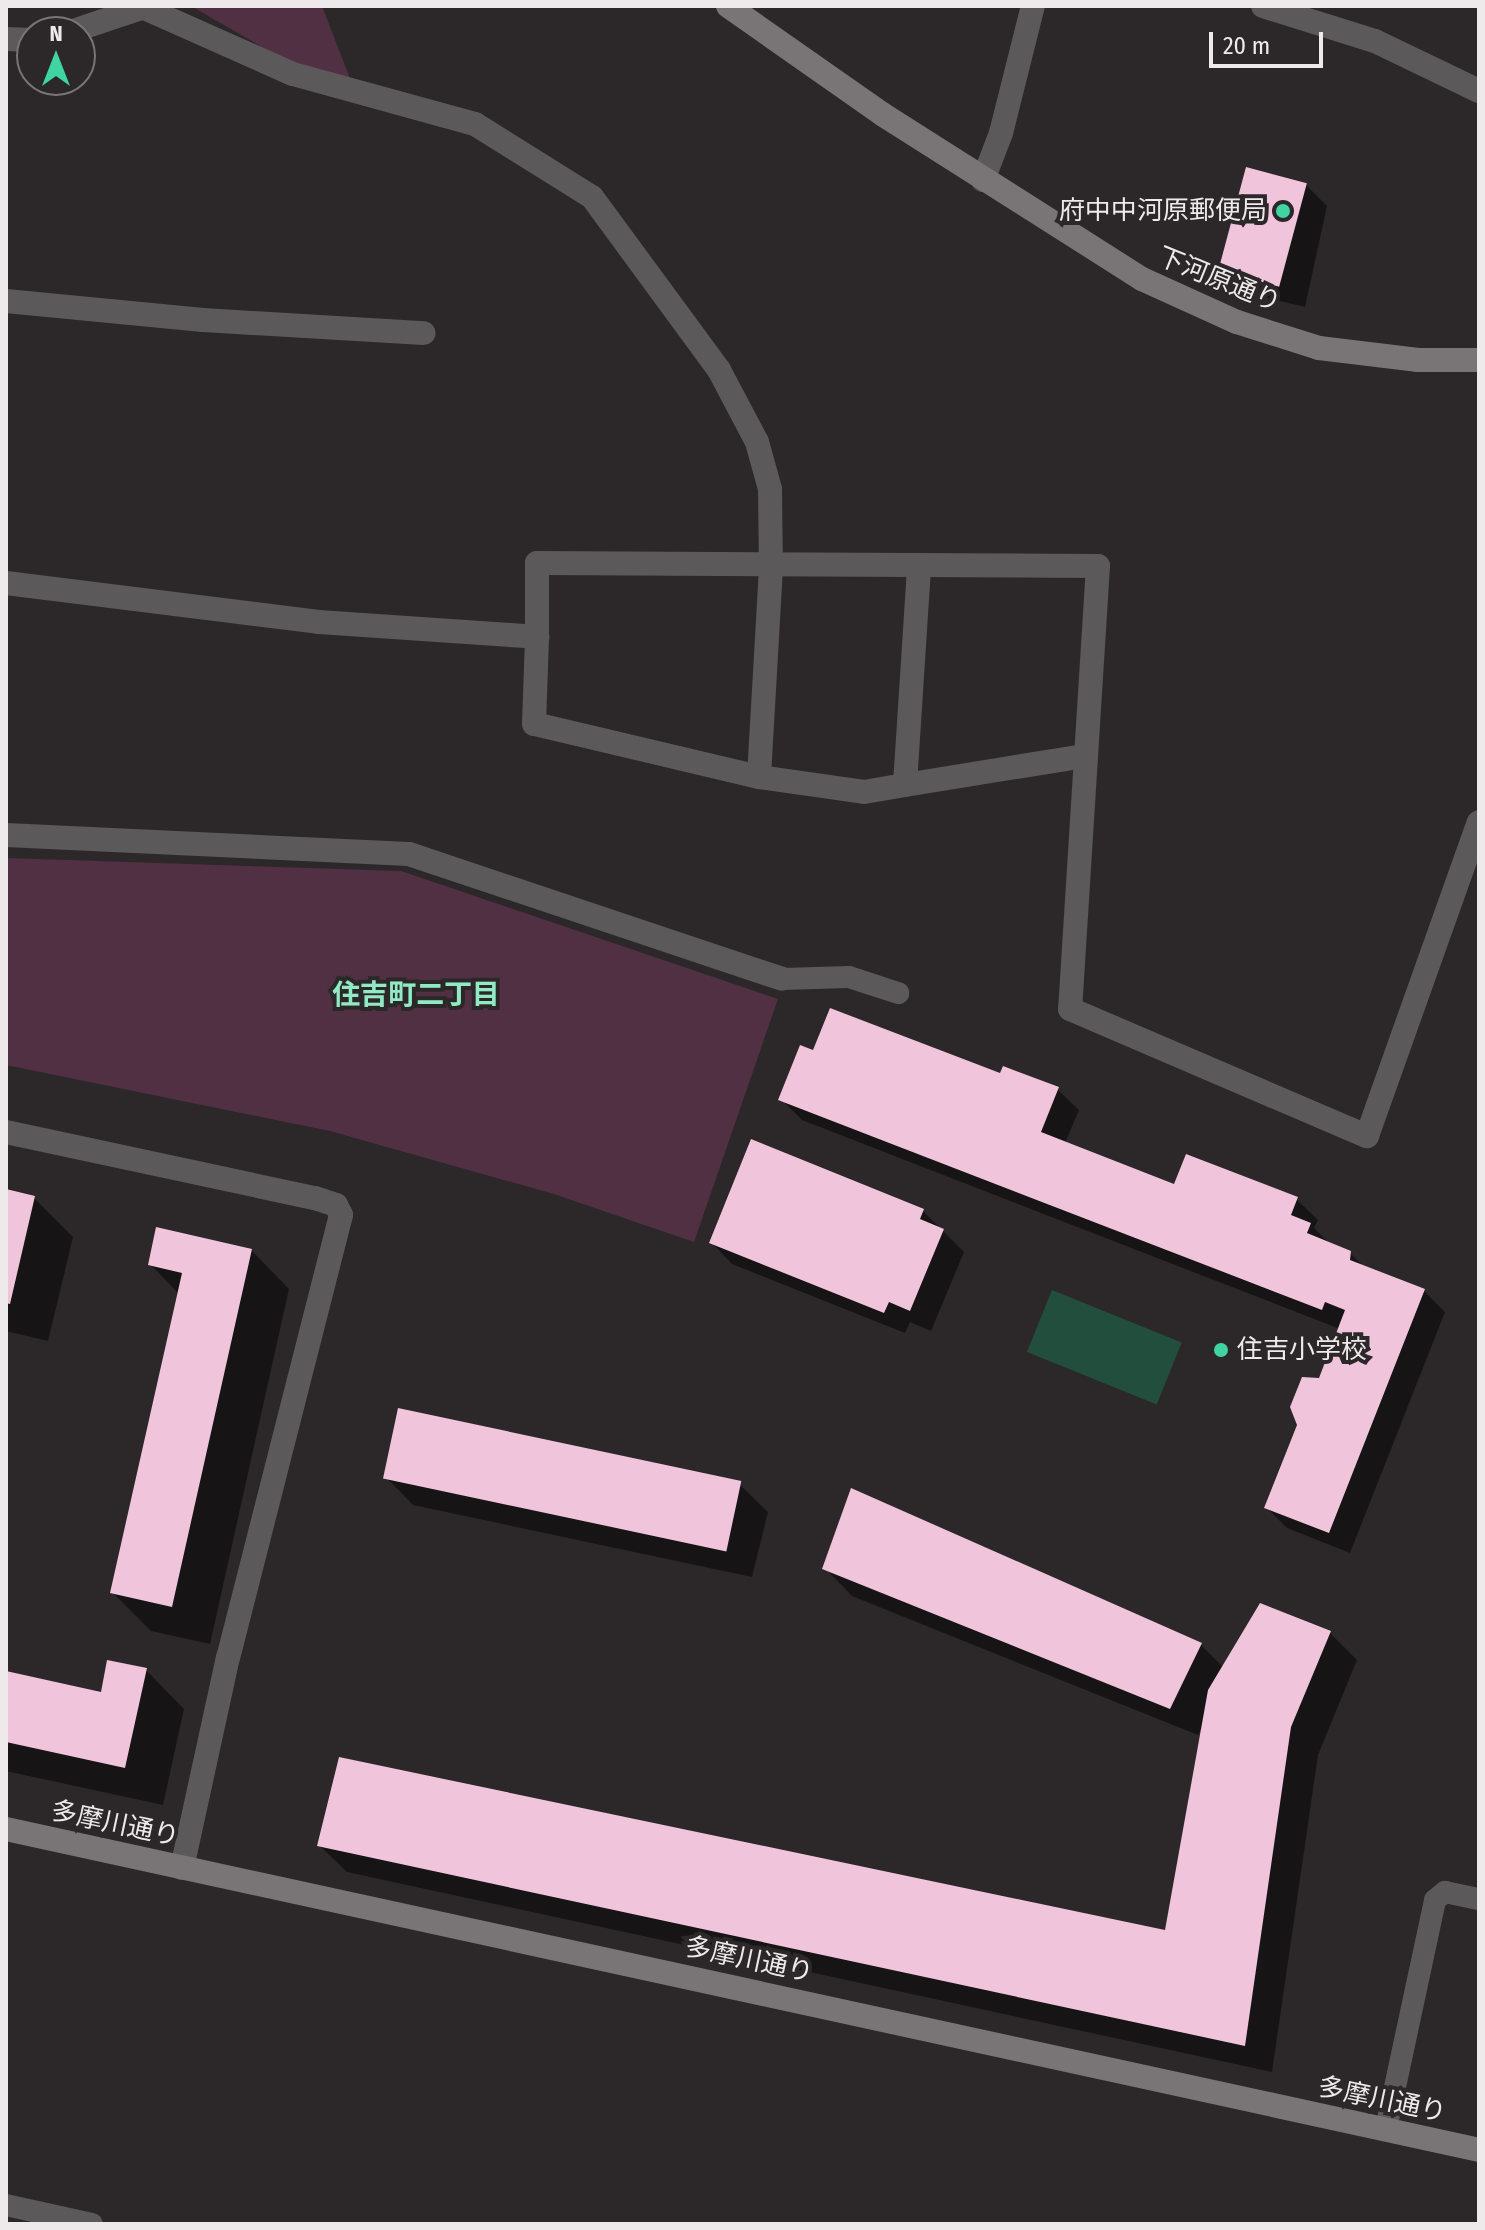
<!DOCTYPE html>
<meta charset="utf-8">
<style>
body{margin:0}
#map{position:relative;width:1485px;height:2230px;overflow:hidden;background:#2c2729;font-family:"Fira Sans Condensed","Noto Sans JP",sans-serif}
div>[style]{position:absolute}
.green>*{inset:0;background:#523043}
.water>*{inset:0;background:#214e3d;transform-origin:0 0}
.shadow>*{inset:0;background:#0007}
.building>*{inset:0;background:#f0c4db;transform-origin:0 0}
.lane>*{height:22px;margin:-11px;padding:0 11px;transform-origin:11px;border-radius:11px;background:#5c595a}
.street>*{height:24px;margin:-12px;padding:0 12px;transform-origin:12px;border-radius:12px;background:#5c595a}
.secondary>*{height:24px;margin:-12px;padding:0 12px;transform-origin:12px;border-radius:12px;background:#797476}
.dots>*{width:22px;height:22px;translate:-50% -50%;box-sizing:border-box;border:4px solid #2c2729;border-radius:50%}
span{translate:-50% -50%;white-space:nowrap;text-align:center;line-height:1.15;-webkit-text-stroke:8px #2c2729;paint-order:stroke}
.poi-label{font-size:26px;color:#eeeaec}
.right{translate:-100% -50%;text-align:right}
.left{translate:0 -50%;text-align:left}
.street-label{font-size:26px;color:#eeeaec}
.neighbourhood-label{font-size:28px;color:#92eac5;font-weight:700}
.frame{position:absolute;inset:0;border:8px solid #eeeaec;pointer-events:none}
.north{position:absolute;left:16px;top:16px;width:80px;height:80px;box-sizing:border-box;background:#2c2729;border:2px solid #7a7577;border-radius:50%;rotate:0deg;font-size:22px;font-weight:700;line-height:32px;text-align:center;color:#eeeaec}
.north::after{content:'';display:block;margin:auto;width:28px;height:36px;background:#40d4a2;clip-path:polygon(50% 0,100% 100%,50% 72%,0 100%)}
.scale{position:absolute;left:1209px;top:32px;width:114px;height:36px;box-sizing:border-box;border:4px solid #eeeaec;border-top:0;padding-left:10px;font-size:24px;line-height:28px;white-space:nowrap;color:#eeeaec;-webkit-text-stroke:6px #2c2729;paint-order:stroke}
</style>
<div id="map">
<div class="green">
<i style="clip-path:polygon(191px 6px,322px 6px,351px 81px,295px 66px)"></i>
<i style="clip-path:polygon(6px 858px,401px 871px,778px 999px,694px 1242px,554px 1194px,330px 1131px,6px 1065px)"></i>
</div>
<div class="water">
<i style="left:1052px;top:1290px;width:140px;height:67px;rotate:22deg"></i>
</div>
<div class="shadow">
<i style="clip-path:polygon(1306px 185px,1327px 206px,1305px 307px,1244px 292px,1223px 271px)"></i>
<i style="clip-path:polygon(815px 1052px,1002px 1076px,1057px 1089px,1079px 1110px,1065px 1143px,1176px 1186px,1296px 1199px,1318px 1220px,1314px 1228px,1331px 1245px,1350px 1253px,1365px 1268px,1424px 1291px,1445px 1312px,1350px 1553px,1287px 1528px,1266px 1507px,1340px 1329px,802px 1120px,781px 1099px)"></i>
<i style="clip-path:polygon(6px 1191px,34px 1198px,73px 1237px,48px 1341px,6px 1331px)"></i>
<i style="clip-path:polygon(923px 1211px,964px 1252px,931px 1331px,910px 1322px,905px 1333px,732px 1264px,711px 1242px)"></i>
<i style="clip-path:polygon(251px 1250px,289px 1289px,210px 1644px,151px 1631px,112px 1592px,179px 1294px,150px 1264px)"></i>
<i style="clip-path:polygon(386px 1477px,740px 1485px,768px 1512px,752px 1577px,413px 1505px)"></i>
<i style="clip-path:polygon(825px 1568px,1201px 1645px,1224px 1668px,1330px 1633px,1357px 1660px,1318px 1755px,1272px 2072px,347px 1872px,319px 1845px,1167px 1932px,1203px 1725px,1198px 1735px,852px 1596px)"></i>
<i style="clip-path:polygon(146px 1670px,184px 1709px,163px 1805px,6px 1771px,6px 1673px,102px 1694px)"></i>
</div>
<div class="building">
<i style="left:1246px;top:167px;width:63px;height:107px;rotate:15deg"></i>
<i style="clip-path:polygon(830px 1008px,1000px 1073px,1003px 1066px,1059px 1087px,1041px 1132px,1174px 1184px,1186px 1154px,1298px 1197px,1291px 1215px,1311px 1223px,1307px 1233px,1351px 1251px,1350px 1260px,1425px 1289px,1329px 1533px,1264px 1508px,1297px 1425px,1290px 1407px,1302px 1377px,1319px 1378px,1345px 1310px,1325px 1302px,1322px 1310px,778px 1100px,800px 1045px,813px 1050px)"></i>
<i style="clip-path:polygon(751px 1139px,924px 1209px,920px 1219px,944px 1229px,910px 1311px,889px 1302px,884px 1313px,709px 1243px)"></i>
<i style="clip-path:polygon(6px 1189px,35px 1196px,10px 1304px,6px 1303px)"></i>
<i style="clip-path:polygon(156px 1227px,252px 1249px,172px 1607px,110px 1593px,182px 1273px,148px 1265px)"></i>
<i style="left:398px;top:1408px;width:351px;height:72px;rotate:12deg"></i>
<i style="clip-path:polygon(851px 1488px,1202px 1643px,1170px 1709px,822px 1569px)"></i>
<i style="clip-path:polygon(1260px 1603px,1331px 1631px,1291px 1727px,1245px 2046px,317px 1846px,339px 1757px,1165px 1930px,1208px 1690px)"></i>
<i style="clip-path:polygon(107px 1660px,147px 1668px,125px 1768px,6px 1742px,6px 1671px,101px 1692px)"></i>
</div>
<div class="lane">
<i style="left:782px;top:979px;width:67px;rotate:-1.7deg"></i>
<i style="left:849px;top:977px;width:52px;rotate:18.1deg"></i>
<i style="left:1386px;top:2129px;width:234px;rotate:-77.9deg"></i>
<i style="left:1435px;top:1900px;width:13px;rotate:-39deg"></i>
<i style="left:1445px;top:1892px;width:35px;rotate:12deg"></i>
<i style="left:6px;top:2205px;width:88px;rotate:12.5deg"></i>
</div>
<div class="street">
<i style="left:140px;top:6px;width:167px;rotate:24deg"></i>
<i style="left:293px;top:74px;width:189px;rotate:15.4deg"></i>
<i style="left:475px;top:124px;width:138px;rotate:32deg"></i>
<i style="left:592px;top:197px;width:215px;rotate:53.7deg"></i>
<i style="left:719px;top:370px;width:81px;rotate:62.2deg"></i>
<i style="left:757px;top:442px;width:49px;rotate:74.5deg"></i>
<i style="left:770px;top:489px;width:79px;rotate:89.3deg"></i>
<i style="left:771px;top:568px;width:209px;rotate:93.3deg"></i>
<i style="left:759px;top:777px;width:231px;rotate:-166.7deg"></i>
<i style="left:534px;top:724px;width:87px;rotate:-88deg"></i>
<i style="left:1263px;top:6px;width:117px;rotate:17.4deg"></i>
<i style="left:1375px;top:41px;width:115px;rotate:25.7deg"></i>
<i style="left:70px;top:32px;width:81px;rotate:-18.7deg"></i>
<i style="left:6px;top:39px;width:26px;rotate:2deg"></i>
<i style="left:983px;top:180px;width:50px;rotate:-69deg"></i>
<i style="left:1001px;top:133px;width:131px;rotate:-75.9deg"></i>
<i style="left:6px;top:301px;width:198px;rotate:5.5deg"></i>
<i style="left:203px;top:320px;width:221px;rotate:3.4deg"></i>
<i style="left:919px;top:568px;width:217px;rotate:93.7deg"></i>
<i style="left:905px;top:785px;width:181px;rotate:-9.2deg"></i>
<i style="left:6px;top:583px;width:315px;rotate:7.1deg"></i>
<i style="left:319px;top:622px;width:219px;rotate:3.9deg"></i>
<i style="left:537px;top:637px;width:74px;rotate:-90deg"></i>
<i style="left:537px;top:563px;width:561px;rotate:0.31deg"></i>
<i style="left:1098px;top:566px;width:444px;rotate:93.6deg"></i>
<i style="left:1070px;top:1009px;width:323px;rotate:23.2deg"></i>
<i style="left:1367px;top:1136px;width:333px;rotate:-70.4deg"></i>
<i style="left:759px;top:777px;width:106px;rotate:8.1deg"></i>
<i style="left:864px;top:792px;width:42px;rotate:-9.7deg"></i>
<i style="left:6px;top:835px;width:403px;rotate:2.7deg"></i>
<i style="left:409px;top:854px;width:393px;rotate:18.5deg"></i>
<i style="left:6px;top:1132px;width:316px;rotate:12.1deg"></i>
<i style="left:315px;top:1198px;width:22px;rotate:18deg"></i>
<i style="left:336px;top:1205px;width:11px;rotate:63deg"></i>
<i style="left:341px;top:1215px;width:456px;rotate:104.3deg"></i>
<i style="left:228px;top:1657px;width:216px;rotate:102.3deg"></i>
</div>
<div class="secondary">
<i style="left:728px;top:6px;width:188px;rotate:35deg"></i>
<i style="left:882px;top:114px;width:308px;rotate:32.4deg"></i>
<i style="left:1142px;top:279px;width:104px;rotate:24.4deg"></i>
<i style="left:1237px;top:322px;width:86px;rotate:17.6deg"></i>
<i style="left:1319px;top:348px;width:100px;rotate:6.9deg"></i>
<i style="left:1418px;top:360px;width:61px"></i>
<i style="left:6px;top:1829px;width:1508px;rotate:12.29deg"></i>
</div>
<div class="dots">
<i style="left:1283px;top:211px;background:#40d4a2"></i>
<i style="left:1221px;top:1350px;background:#40d4a2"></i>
</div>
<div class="poi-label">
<span class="right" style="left:1267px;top:211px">府中中河原郵便局</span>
<span class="left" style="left:1237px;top:1350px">住吉小学校</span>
</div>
<div class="street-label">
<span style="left:1219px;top:280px;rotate:22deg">下河原通り</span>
<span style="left:115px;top:1824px;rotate:12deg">多摩川通り</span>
<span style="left:749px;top:1960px;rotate:12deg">多摩川通り</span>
<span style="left:1382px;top:2100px;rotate:12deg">多摩川通り</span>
</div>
<div class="neighbourhood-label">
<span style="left:416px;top:995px">住吉町二丁目</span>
</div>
<div class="frame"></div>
<div class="north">N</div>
<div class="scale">20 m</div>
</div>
